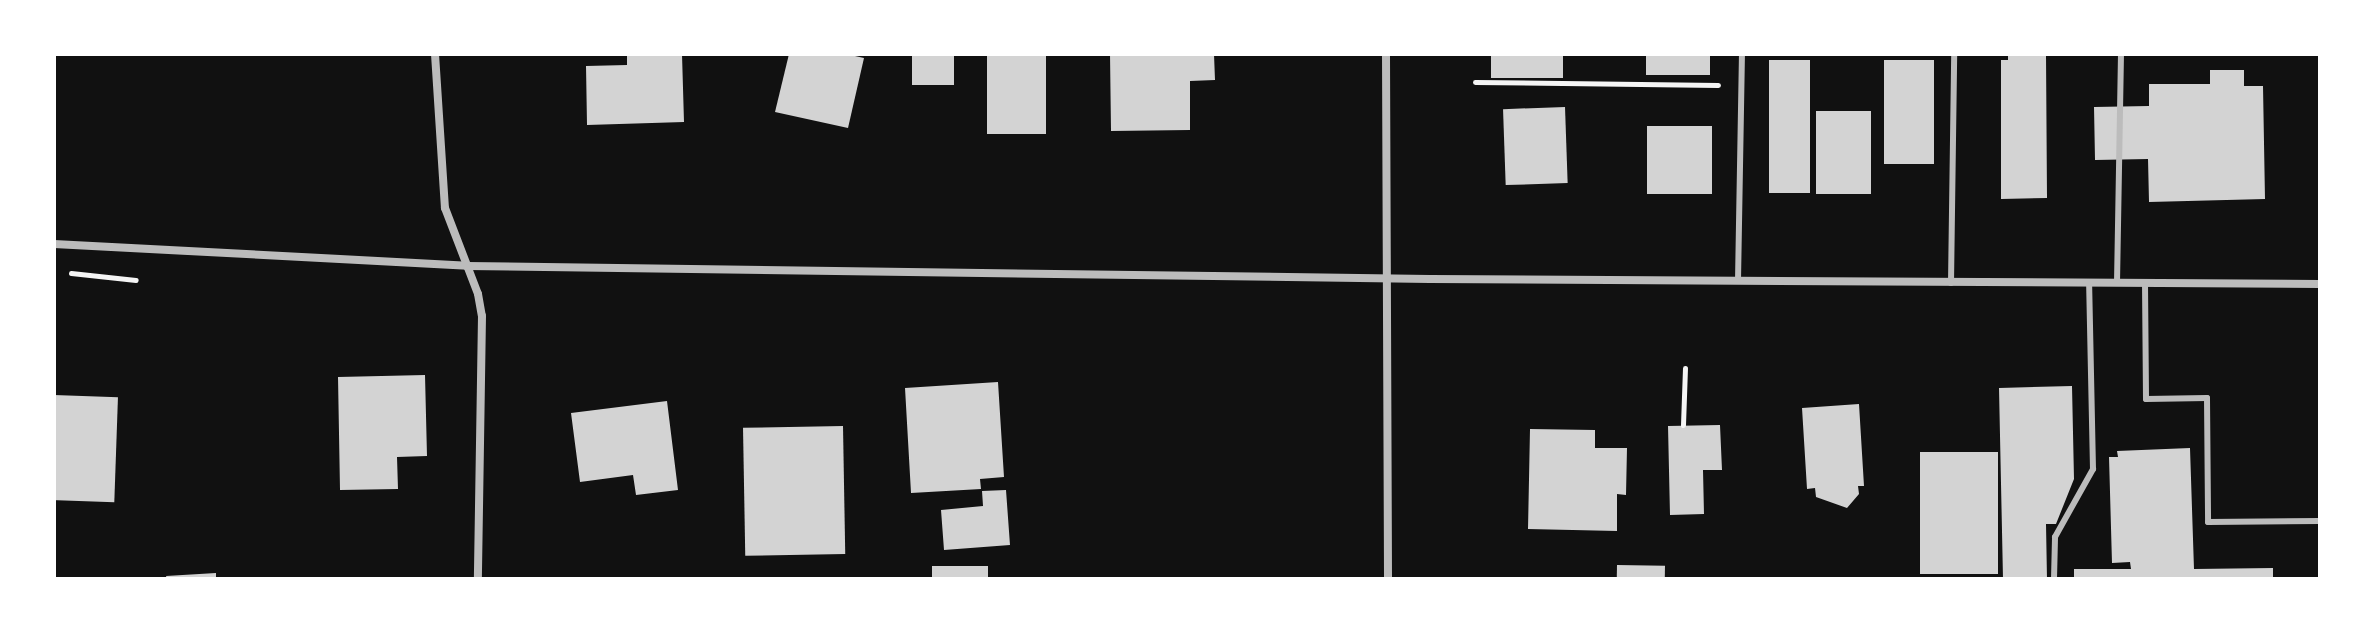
<!DOCTYPE html>
<style>
body{margin:0}
#map{position:relative;width:2374px;height:633px;overflow:hidden;background:#111;font-family:Quicksand,sans-serif}
div>[style]{position:absolute}
.building>*{inset:0;background:#d3d3d3;transform-origin:0 0}
.path>*{height:5px;margin:-2.5px;padding:0 2.5px;transform-origin:2.5px;border-radius:2.5px;background:#f5f5f5}
.service>*{height:6px;margin:-3px;padding:0 3px;transform-origin:3px;border-radius:3px;background:#bcbcbc}
.minor>*{height:8px;margin:-4px;padding:0 4px;transform-origin:4px;border-radius:4px;background:#bcbcbc}
span{translate:-50% -50%;white-space:nowrap;text-align:center;line-height:1.15;-webkit-text-stroke:8px #fff;paint-order:stroke}
.frame{position:absolute;inset:0;border:56px solid #fff;pointer-events:none}
</style>
<div id="map">
<div class="building">
<i style="clip-path:polygon(627px 54px,682px 54px,684px 122px,587px 125px,586px 66px,627px 65px)"></i>
<i style="clip-path:polygon(789px 54px,846px 54px,864px 58px,848px 128px,775px 112px)"></i>
<i style="left:912px;top:54px;width:42px;height:31px"></i>
<i style="left:987px;top:54px;width:59px;height:80px"></i>
<i style="clip-path:polygon(1110px 54px,1214px 54px,1215px 80px,1190px 81px,1190px 130px,1111px 131px)"></i>
<i style="left:1491px;top:54px;width:72px;height:24px"></i>
<i style="left:1646px;top:54px;width:64px;height:21px"></i>
<i style="clip-path:polygon(2008px 54px,2046px 54px,2047px 198px,2001px 199px,2001px 60px,2008px 60px)"></i>
<i style="left:1769px;top:60px;width:41px;height:133px"></i>
<i style="left:1884px;top:60px;width:50px;height:104px"></i>
<i style="clip-path:polygon(2210px 70px,2244px 70px,2244px 86px,2263px 86px,2265px 199px,2149px 202px,2148px 159px,2095px 160px,2094px 107px,2149px 106px,2149px 84px,2210px 84px)"></i>
<i style="left:1565px;top:107px;width:76px;height:62px;rotate:88deg"></i>
<i style="left:1871px;top:111px;width:83px;height:55px;rotate:90deg"></i>
<i style="left:1647px;top:126px;width:65px;height:68px"></i>
<i style="clip-path:polygon(425px 375px,427px 456px,397px 457px,398px 489px,340px 490px,338px 377px)"></i>
<i style="clip-path:polygon(998px 382px,1004px 477px,980px 479px,981px 489px,911px 493px,905px 388px)"></i>
<i style="clip-path:polygon(2072px 386px,2074px 479px,2056px 524px,2046px 524px,2047px 579px,2003px 579px,1999px 388px)"></i>
<i style="left:54px;top:395px;width:64px;height:105px;rotate:2deg"></i>
<i style="clip-path:polygon(667px 401px,678px 490px,636px 495px,633px 475px,580px 482px,571px 413px)"></i>
<i style="clip-path:polygon(1859px 404px,1864px 486px,1858px 486px,1859px 494px,1847px 508px,1816px 497px,1815px 488px,1807px 489px,1802px 408px)"></i>
<i style="clip-path:polygon(1720px 425px,1722px 470px,1703px 470px,1704px 514px,1670px 515px,1668px 426px)"></i>
<i style="left:843px;top:426px;width:128px;height:100px;rotate:89deg"></i>
<i style="clip-path:polygon(1530px 429px,1595px 430px,1595px 448px,1627px 448px,1626px 495px,1617px 494px,1617px 531px,1528px 529px)"></i>
<i style="clip-path:polygon(2190px 448px,2194px 569px,2273px 568px,2273px 579px,2074px 579px,2074px 569px,2131px 569px,2130px 562px,2112px 563px,2109px 457px,2118px 457px,2117px 451px)"></i>
<i style="left:1998px;top:452px;width:122px;height:78px;rotate:90deg"></i>
<i style="clip-path:polygon(1006px 490px,1010px 545px,944px 550px,941px 510px,983px 506px,982px 491px)"></i>
<i style="left:1617px;top:565px;width:48px;height:14px;rotate:1deg"></i>
<i style="left:988px;top:566px;width:13px;height:56px;rotate:90deg"></i>
<i style="clip-path:polygon(216px 573px,216px 579px,167px 579px,166px 576px)"></i>
</div>
<div class="path">
<i style="left:1475px;top:82px;width:243px;rotate:0.7deg"></i>
<i style="left:71px;top:273px;width:65px;rotate:6.1deg"></i>
<i style="left:1683px;top:425px;width:57px;rotate:-88deg"></i>
</div>
<div class="service">
<i style="left:1738px;top:281px;width:227px;rotate:-89deg"></i>
<i style="left:1951px;top:283px;width:229px;rotate:-89.2deg"></i>
<i style="left:2117px;top:283px;width:229px;rotate:-89deg"></i>
<i style="left:2145px;top:283px;width:116px;rotate:89.5deg"></i>
<i style="left:2146px;top:399px;width:61px;rotate:-0.9deg"></i>
<i style="left:2207px;top:398px;width:124px;rotate:89.5deg"></i>
<i style="left:2208px;top:522px;width:112px;rotate:-0.5deg"></i>
<i style="left:2054px;top:579px;width:42px;rotate:-88.6deg"></i>
<i style="left:2055px;top:537px;width:78px;rotate:-60.8deg"></i>
<i style="left:2093px;top:469px;width:186px;rotate:-91.2deg"></i>
</div>
<div class="minor">
<i style="left:435px;top:54px;width:154px;rotate:86.3deg"></i>
<i style="left:445px;top:208px;width:92px;rotate:69deg"></i>
<i style="left:478px;top:294px;width:22px;rotate:80deg"></i>
<i style="left:482px;top:316px;width:263px;rotate:90.9deg"></i>
<i style="left:1386px;top:54px;width:525px;rotate:89.78deg"></i>
<i style="left:54px;top:244px;width:414px;rotate:3deg"></i>
<i style="left:467px;top:266px;width:963px;rotate:0.77deg"></i>
<i style="left:1430px;top:279px;width:890px;rotate:0.32deg"></i>
</div>
<div class="frame"></div>
</div>
